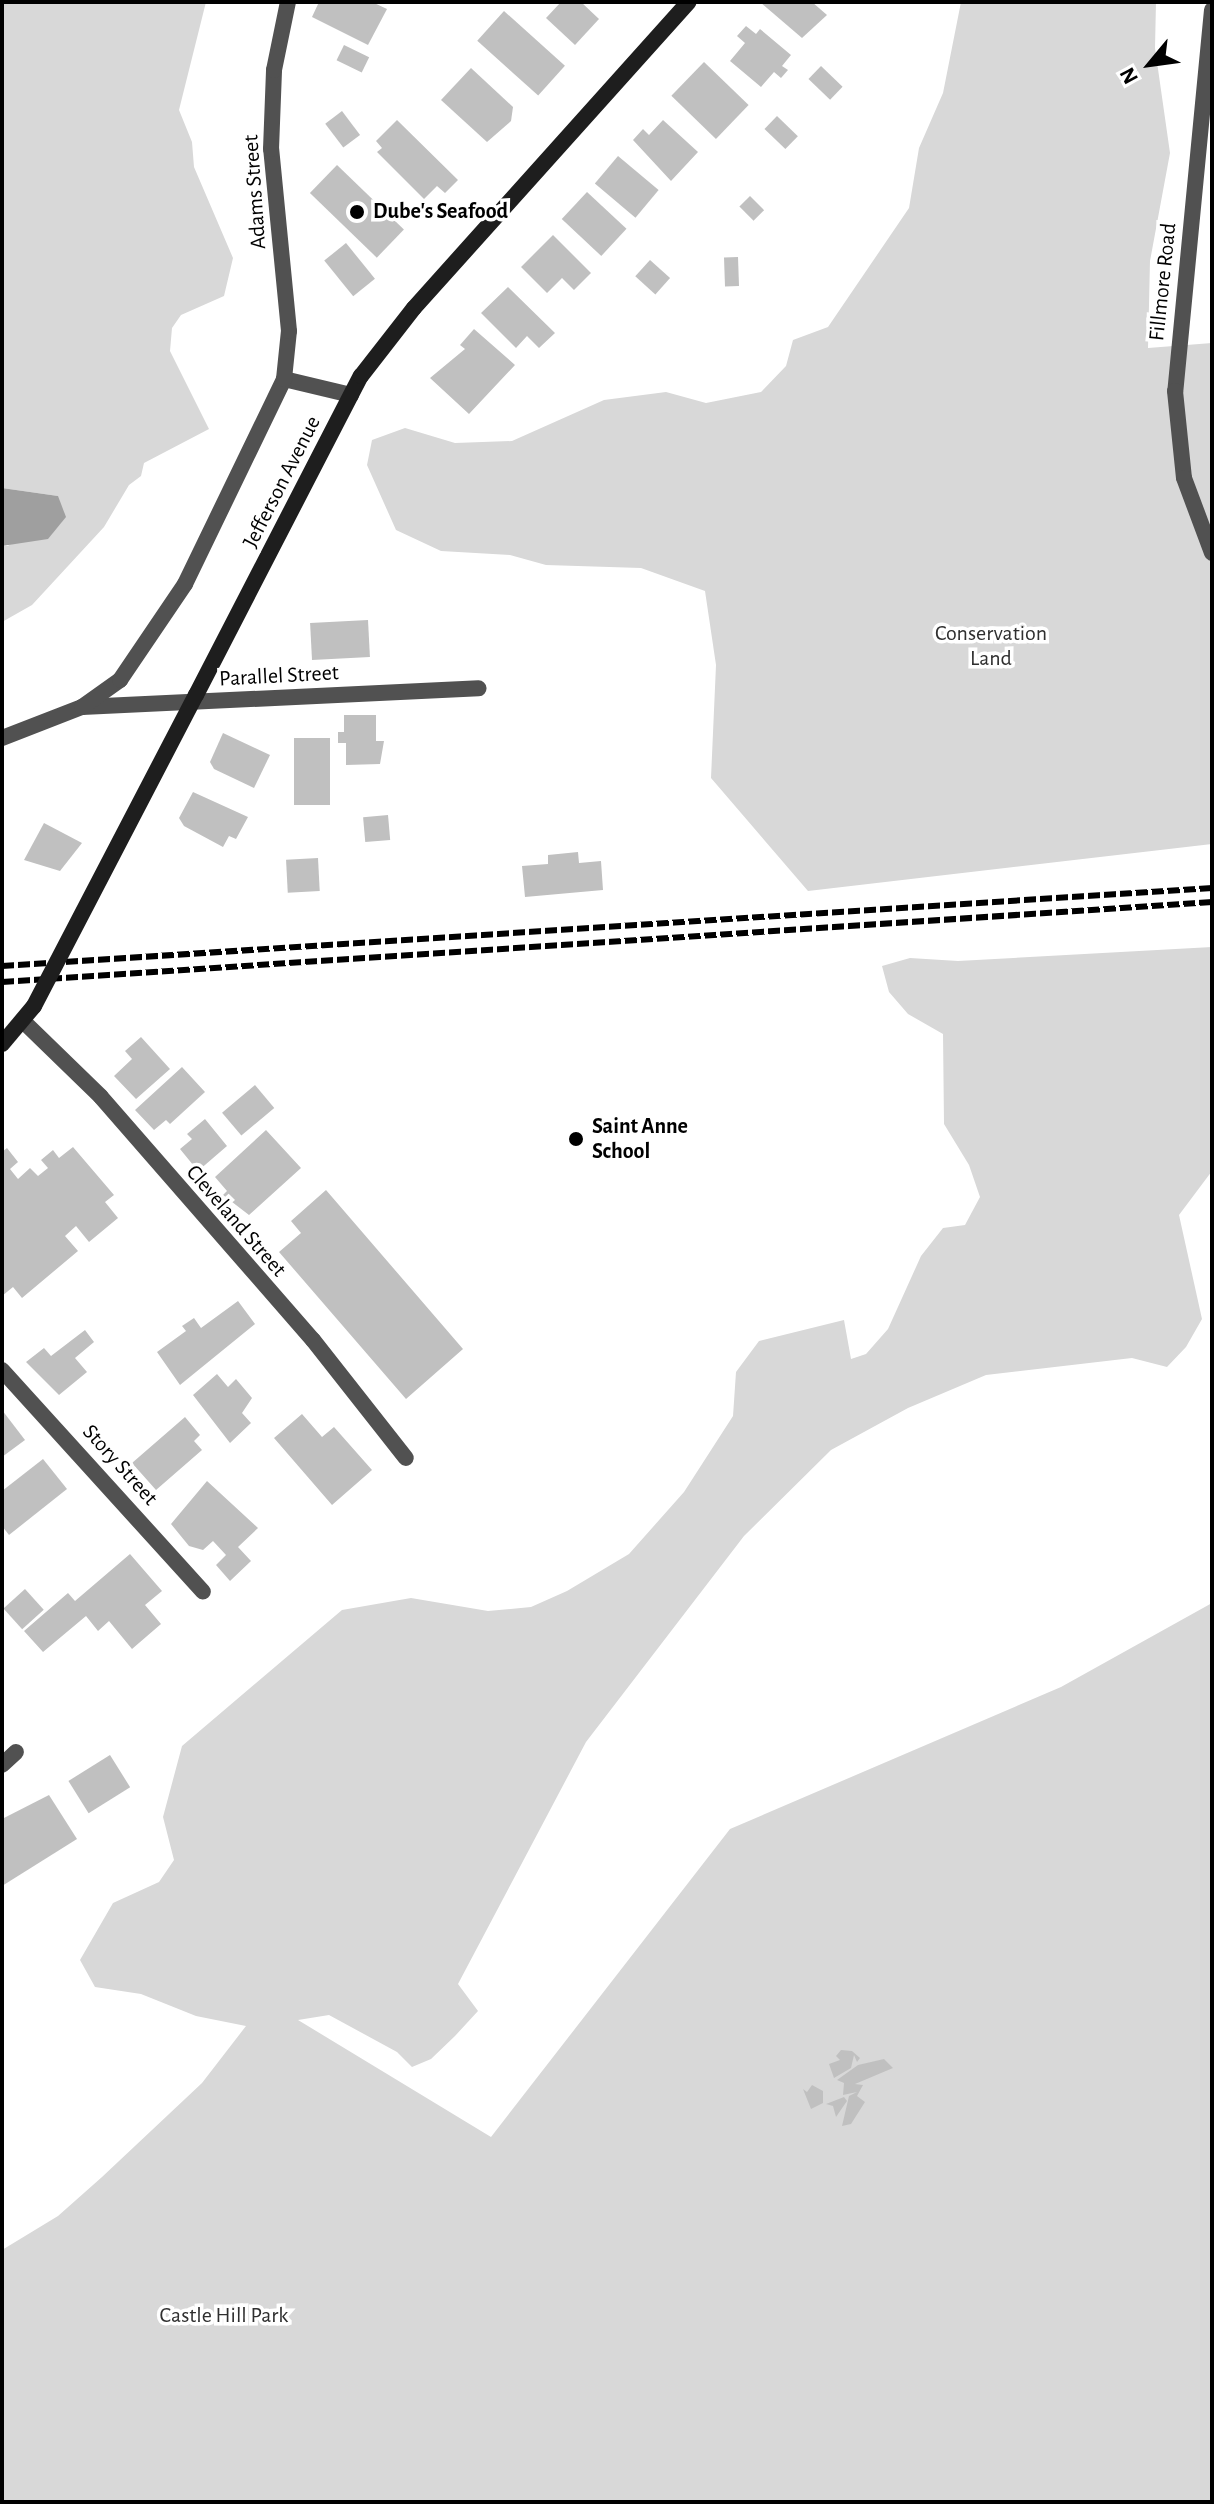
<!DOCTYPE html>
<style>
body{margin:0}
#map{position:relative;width:1214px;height:2504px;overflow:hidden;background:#fff;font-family:"Alegreya Sans",sans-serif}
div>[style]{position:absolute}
.green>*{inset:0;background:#d8d8d8}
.water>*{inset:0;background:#9f9f9f}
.building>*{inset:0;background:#c0c0c0;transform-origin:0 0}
.street>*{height:16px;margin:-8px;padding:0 8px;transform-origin:8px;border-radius:8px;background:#515151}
.secondary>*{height:16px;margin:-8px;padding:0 8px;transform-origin:8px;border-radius:8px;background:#1e1e1e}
.rail>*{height:6px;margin-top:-3px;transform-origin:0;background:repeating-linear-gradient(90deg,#000 0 12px,transparent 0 16px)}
.secondary-bridge>*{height:16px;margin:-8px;padding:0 8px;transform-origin:8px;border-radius:8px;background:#1e1e1e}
.dots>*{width:22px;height:22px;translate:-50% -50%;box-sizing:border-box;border:4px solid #fff;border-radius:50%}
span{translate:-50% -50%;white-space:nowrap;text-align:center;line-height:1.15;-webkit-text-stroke:7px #fff;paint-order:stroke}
.street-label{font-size:22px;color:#000}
.poi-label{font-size:22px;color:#000;font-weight:700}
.left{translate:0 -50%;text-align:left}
.park-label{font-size:22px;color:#2f2f2f}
.frame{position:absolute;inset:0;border:4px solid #000;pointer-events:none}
.north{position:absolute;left:1110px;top:24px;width:80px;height:80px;-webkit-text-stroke:6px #fff;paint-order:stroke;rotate:241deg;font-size:22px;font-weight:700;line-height:32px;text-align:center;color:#000}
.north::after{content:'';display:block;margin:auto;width:28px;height:36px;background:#000;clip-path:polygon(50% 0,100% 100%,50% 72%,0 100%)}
</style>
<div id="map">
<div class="green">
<i style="clip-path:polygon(2px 2px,206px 2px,179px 110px,192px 142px,194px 167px,233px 258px,224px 296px,181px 315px,172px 328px,170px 351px,209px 429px,144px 463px,141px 476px,129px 485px,104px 527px,32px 605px,2px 622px,2px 546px,8px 546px,58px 496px,2px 488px)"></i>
<i style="clip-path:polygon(961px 2px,1156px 2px,1155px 48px,1170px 153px,1150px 261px,1148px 348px,1212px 343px,1212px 844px,808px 891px,711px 778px,716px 665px,705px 591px,641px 568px,546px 565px,510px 555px,441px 551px,396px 530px,367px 465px,372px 440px,405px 428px,455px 443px,512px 441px,604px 400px,666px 392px,706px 403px,761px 392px,786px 366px,793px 340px,828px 327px,909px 208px,919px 148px,943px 93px)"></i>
<i style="clip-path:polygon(1212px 947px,1212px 1171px,1179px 1215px,1202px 1319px,1186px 1347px,1167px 1367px,1132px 1358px,986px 1375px,908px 1408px,831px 1450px,744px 1536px,586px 1742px,458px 1984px,478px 2011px,455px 2036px,431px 2059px,412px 2067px,397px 2052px,329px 2015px,298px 2020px,491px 2137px,730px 1829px,1061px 1687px,1212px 1603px,1212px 2502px,2px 2502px,2px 2250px,58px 2216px,102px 2177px,202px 2083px,246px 2026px,196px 2016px,141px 1994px,95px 1987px,80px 1960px,113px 1903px,159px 1882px,174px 1860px,163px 1817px,182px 1746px,342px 1610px,411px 1598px,488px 1611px,531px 1607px,567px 1591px,629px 1554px,684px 1492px,733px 1416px,736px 1372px,759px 1341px,844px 1320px,851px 1359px,866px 1354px,888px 1329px,921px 1256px,943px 1228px,965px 1225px,980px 1197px,969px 1165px,944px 1124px,943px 1034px,908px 1014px,889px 992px,882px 966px,910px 958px,958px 961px)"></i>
</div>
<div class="water">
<i style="clip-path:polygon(2px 488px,58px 496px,66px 517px,48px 539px,2px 546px)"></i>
</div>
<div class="building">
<i style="clip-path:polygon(319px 2px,372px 2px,387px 9px,368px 45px,312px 17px)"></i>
<i style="clip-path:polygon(561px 2px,581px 2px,599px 19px,575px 45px,546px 18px)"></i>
<i style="clip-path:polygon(760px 2px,812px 2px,827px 15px,802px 38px)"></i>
<i style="left:504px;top:11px;width:82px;height:40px;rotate:42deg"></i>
<i style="clip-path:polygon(746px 26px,756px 34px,760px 29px,791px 55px,782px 66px,788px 70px,781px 78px,774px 72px,761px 87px,730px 61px,745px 43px,737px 36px)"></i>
<i style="left:344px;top:45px;width:28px;height:17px;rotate:26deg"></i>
<i style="left:704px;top:62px;width:62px;height:47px;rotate:44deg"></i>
<i style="left:821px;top:66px;width:30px;height:18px;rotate:44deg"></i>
<i style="clip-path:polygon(471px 68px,513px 107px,511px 121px,487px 142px,441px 100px)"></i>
<i style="left:342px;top:111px;width:30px;height:21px;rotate:53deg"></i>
<i style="left:777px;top:116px;width:29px;height:18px;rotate:44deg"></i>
<i style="clip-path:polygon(397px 120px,458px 180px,445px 193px,437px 186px,424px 199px,377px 152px,382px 148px,376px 141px)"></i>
<i style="clip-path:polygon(663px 120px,698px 152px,671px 181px,633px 140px,643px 129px,649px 135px)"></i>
<i style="left:618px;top:156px;width:53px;height:36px;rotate:40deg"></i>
<i style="left:337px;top:165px;width:93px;height:39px;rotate:44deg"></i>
<i style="left:587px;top:192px;width:54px;height:37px;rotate:43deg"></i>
<i style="left:750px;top:196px;width:20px;height:15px;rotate:45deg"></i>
<i style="clip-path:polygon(553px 235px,591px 273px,574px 290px,562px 278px,547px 293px,521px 267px)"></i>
<i style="left:346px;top:243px;width:46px;height:28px;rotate:51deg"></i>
<i style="left:738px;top:257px;width:29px;height:14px;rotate:88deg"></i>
<i style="left:650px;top:260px;width:27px;height:22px;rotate:42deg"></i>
<i style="clip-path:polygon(508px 287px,555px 333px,539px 348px,527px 336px,516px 348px,481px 313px)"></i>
<i style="clip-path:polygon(474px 329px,515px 365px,469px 414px,430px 378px,465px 349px,460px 345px)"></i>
<i style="left:368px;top:620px;width:37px;height:58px;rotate:87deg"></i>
<i style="clip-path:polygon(344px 715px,376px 715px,376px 741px,384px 741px,380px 764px,346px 765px,346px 743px,338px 743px,338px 732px,344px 732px)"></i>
<i style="clip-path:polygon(223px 733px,270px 755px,254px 788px,214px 769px,210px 762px)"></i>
<i style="left:294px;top:738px;width:36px;height:67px"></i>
<i style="clip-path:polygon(193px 792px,248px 817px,236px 839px,229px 836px,223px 847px,184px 826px,179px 818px)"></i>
<i style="left:388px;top:815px;width:25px;height:25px;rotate:85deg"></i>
<i style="clip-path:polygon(44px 823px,82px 843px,60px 871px,24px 860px)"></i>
<i style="clip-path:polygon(578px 852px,579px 863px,601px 861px,603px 890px,525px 897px,522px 866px,548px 864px,548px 855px)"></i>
<i style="left:318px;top:858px;width:33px;height:32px;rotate:87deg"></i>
<i style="clip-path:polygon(141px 1037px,170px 1069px,136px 1099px,114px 1076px,132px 1059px,125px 1051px)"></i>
<i style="clip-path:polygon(182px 1067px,205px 1092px,170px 1124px,166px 1120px,154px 1130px,135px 1110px)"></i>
<i style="left:255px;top:1085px;width:30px;height:43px;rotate:50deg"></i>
<i style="clip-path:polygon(205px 1119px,227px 1146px,198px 1171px,180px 1149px,192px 1139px,187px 1134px)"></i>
<i style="clip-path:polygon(266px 1130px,301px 1168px,249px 1215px,223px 1195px,227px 1191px,215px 1177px)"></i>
<i style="clip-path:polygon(73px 1147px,114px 1195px,105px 1202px,118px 1218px,89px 1242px,76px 1226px,65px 1236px,78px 1251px,22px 1298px,13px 1287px,2px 1296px,2px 1152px,7px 1148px,18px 1162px,10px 1169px,18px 1179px,30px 1168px,38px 1176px,48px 1168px,41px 1160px,53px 1150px,59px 1158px)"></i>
<i style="clip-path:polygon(326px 1190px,463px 1349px,406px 1399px,279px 1252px,301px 1233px,291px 1221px)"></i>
<i style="clip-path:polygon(238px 1301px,255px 1324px,180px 1385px,157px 1352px,186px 1331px,182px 1326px,194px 1318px,201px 1328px)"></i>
<i style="clip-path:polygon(85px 1330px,94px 1342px,75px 1358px,87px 1372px,59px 1395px,26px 1362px,44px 1348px,51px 1356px)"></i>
<i style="clip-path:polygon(217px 1374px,228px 1387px,236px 1379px,252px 1398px,242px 1413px,251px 1423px,230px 1443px,193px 1395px)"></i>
<i style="clip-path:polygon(2px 1410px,25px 1440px,2px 1457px)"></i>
<i style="clip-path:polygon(302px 1414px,322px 1437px,334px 1427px,372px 1470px,332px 1505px,274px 1438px)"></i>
<i style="clip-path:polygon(185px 1417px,200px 1435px,194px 1441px,202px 1450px,156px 1490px,132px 1463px)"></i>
<i style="clip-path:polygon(43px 1459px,67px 1489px,9px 1535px,2px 1526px,2px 1491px)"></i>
<i style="clip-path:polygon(207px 1481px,258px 1528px,238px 1547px,251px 1561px,230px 1581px,216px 1565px,226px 1555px,213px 1541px,203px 1550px,189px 1546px,171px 1524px)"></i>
<i style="clip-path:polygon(130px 1554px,162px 1591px,145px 1605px,161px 1624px,132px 1649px,109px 1621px,98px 1631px,86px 1616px,43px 1652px,24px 1631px,68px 1593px,75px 1601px)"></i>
<i style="left:25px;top:1589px;width:28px;height:29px;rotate:48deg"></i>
<i style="left:110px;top:1755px;width:38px;height:49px;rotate:58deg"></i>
<i style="clip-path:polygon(49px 1795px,77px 1839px,2px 1886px,2px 1819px)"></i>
<i style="clip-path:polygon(841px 2050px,852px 2051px,860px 2058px,857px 2062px,854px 2055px,851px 2068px,834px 2078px,829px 2064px,840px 2060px,836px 2056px)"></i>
<i style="clip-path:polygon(884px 2059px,893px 2068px,855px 2084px,863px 2085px,857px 2096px,865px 2102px,851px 2124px,842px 2126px,849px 2096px,857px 2092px,843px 2095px,844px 2083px,837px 2080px,858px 2065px)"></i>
<i style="clip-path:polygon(812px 2085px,823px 2091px,823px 2103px,811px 2109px,803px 2089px,807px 2092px)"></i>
<i style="clip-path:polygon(844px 2097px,847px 2101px,836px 2117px,833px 2106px,826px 2104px)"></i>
</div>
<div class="street">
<i style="left:1212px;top:10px;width:383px;rotate:95.5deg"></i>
<i style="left:1175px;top:391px;width:87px;rotate:84.1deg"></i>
<i style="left:1184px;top:478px;width:80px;rotate:69.5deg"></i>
<i style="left:284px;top:379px;width:69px;rotate:13.4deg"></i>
<i style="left:82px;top:707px;width:397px;rotate:-2.7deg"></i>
<i style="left:2px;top:738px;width:86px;rotate:-21.2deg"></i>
<i style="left:82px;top:707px;width:47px;rotate:-35.4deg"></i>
<i style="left:120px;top:680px;width:116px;rotate:-55.9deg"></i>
<i style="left:185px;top:584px;width:228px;rotate:-64.2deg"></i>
<i style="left:284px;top:379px;width:48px;rotate:-84.1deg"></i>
<i style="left:289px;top:331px;width:183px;rotate:-95.6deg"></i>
<i style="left:271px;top:149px;width:79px;rotate:-87.8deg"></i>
<i style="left:274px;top:70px;width:69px;rotate:-78.4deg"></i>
<i style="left:24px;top:1022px;width:107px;rotate:44.2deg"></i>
<i style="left:101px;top:1097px;width:322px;rotate:48.9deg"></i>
<i style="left:313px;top:1340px;width:150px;rotate:51.8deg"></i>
<i style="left:2px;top:1370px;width:299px;rotate:47.8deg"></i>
<i style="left:2px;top:1765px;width:19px;rotate:-43deg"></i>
</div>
<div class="secondary">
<i style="left:196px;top:695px;width:359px;rotate:-62.7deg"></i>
<i style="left:361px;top:376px;width:86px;rotate:-52.1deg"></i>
<i style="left:414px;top:308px;width:411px;rotate:-48.1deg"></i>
<i style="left:2px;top:1044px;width:50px;rotate:-49.9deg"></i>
</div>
<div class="rail">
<i style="left:2px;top:966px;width:1213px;rotate:-3.69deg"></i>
<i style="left:2px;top:982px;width:1213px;rotate:-3.78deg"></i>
</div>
<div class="secondary-bridge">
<i style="left:34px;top:1006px;width:351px;rotate:-62.5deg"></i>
</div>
<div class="dots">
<i style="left:357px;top:212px;background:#000"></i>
<i style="left:576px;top:1139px;background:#000"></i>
</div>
<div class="street-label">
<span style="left:255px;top:192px;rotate:-94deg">Adams Street</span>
<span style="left:1163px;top:282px;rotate:-84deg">Fillmore Road</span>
<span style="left:282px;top:482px;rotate:-63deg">Jefferson Avenue</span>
<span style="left:279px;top:676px;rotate:-3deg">Parallel Street</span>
<span style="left:236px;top:1221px;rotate:49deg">Cleveland Street</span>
<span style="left:120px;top:1465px;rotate:48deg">Story Street</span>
</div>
<div class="poi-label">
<span class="left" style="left:373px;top:212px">Dube's Seafood</span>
<span class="left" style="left:592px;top:1139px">Saint Anne<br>School</span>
</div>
<div class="park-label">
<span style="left:991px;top:646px">Conservation<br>Land</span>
<span style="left:224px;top:2316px">Castle Hill Park</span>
</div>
<div class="frame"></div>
<div class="north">N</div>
</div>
